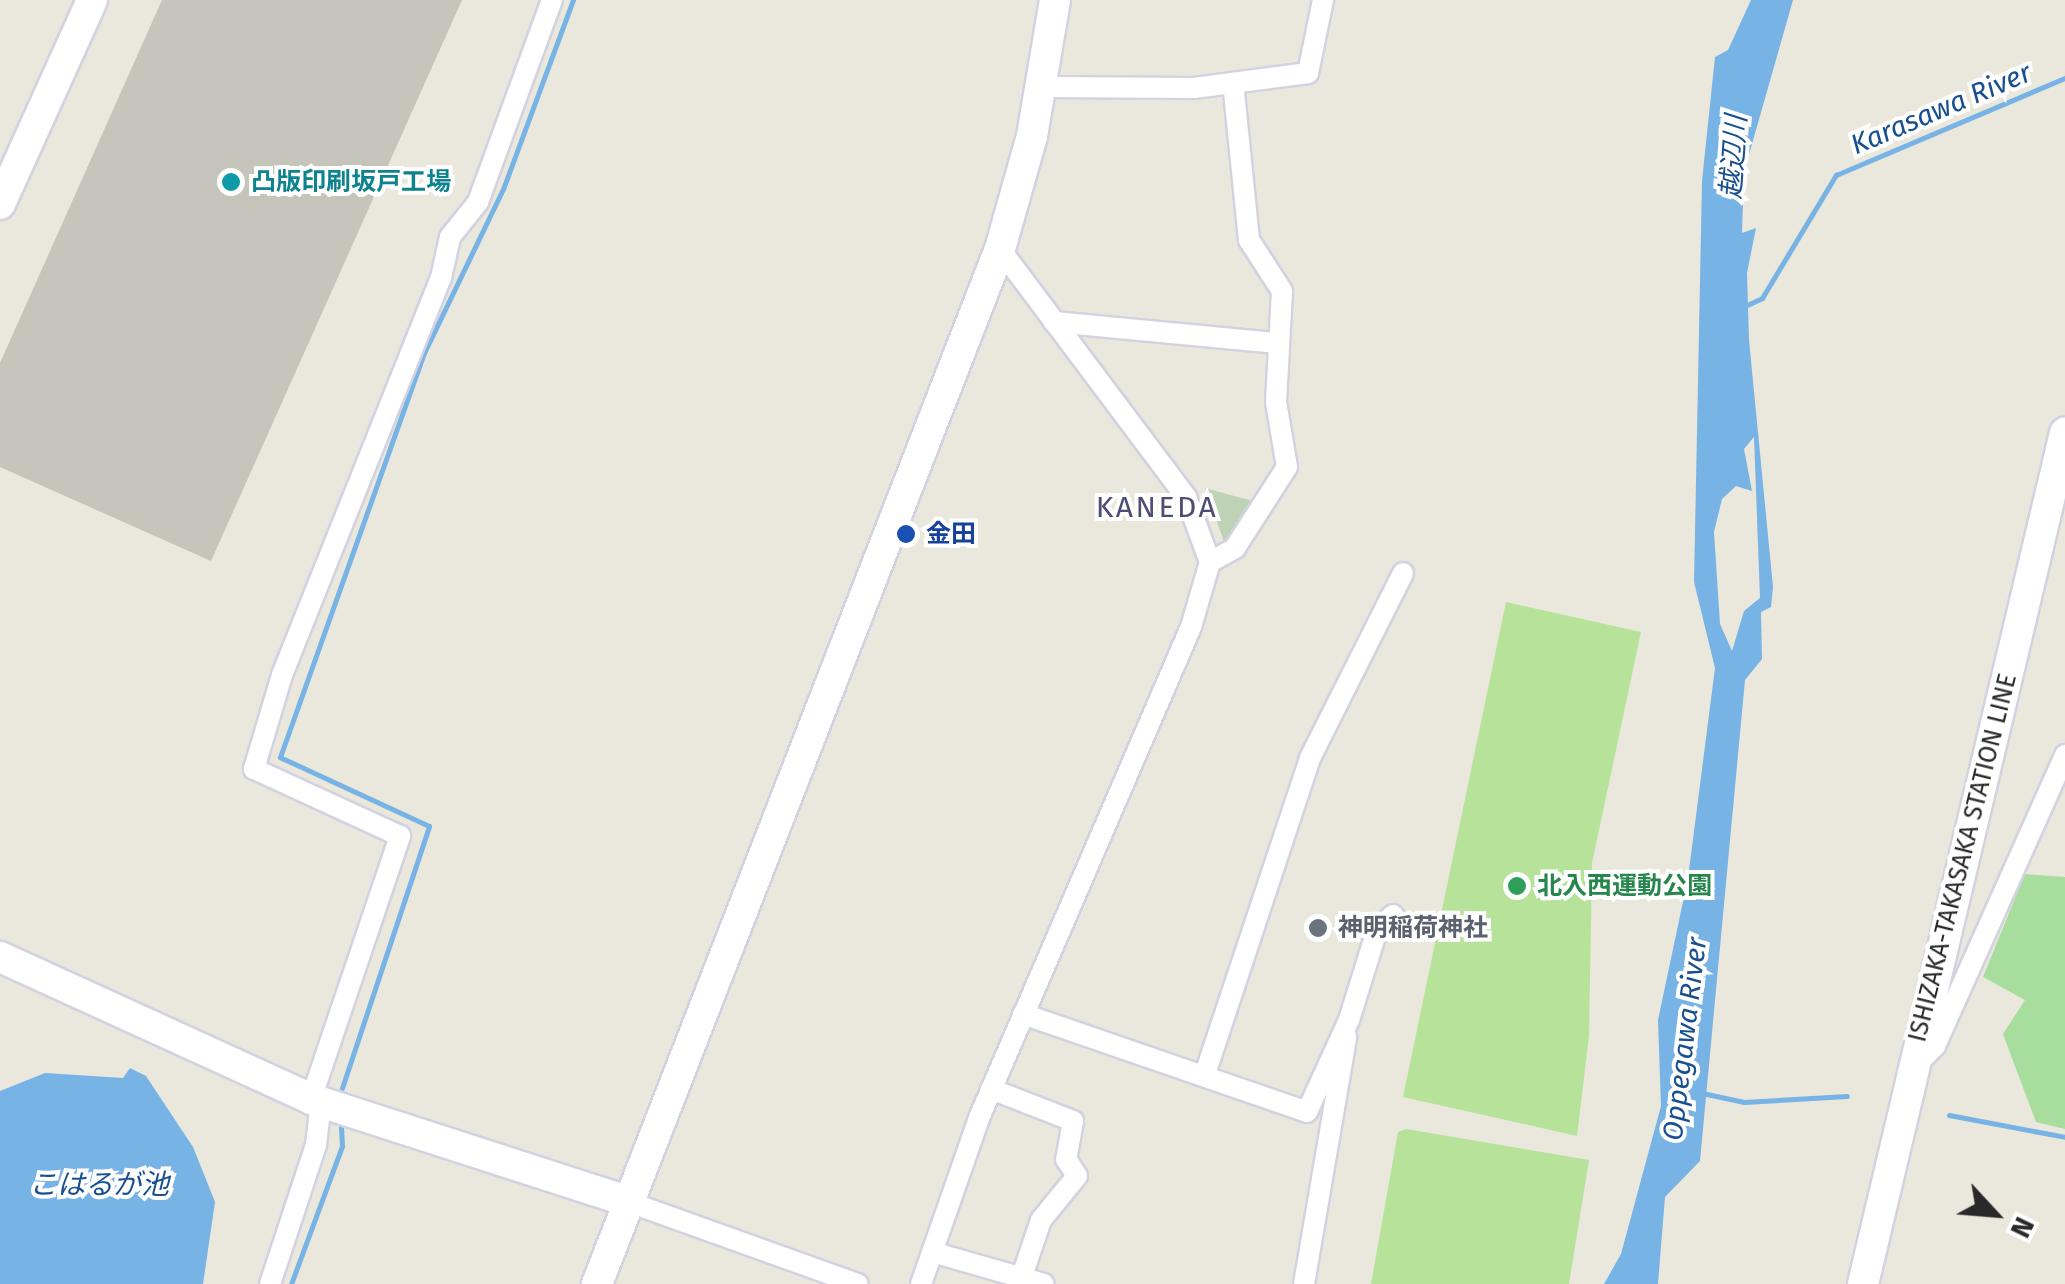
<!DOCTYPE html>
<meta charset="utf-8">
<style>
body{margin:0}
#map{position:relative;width:2065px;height:1284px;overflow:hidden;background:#eae7dc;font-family:"Fira Sans","Noto Sans JP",sans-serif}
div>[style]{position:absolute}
.green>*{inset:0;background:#a7dd9d}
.cemetery>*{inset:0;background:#bed3b5}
.pitch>*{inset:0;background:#b6e399}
.water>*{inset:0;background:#77b3e4}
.stream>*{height:5px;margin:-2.5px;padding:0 2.5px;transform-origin:2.5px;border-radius:2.5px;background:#77b3e4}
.building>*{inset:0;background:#c6c5bb}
.roads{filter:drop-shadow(2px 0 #d2d2e1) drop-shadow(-2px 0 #d2d2e1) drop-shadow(0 2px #d2d2e1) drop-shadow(0 -2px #d2d2e1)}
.street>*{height:20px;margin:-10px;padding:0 10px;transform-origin:10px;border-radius:10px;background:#fff}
.secondary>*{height:30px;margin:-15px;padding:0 15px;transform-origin:15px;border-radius:15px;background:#fff}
.dots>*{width:28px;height:28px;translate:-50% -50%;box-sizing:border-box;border:5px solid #fff;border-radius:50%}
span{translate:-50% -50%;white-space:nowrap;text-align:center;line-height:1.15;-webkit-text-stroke:8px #fff;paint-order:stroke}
.culture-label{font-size:25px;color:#0d838f;font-weight:700}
.left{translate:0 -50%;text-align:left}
.transit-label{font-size:25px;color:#164399;font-weight:700}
.street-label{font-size:25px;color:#292929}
.leisure-label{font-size:25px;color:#27864d;font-weight:700}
.worship-label{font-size:25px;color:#5b616d;font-weight:700}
.water-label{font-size:28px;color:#184f8f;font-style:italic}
.quarter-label{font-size:30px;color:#4e4d76;letter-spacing:2.5px}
.north{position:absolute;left:1945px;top:1164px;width:100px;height:100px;-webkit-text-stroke:8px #fff;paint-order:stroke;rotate:116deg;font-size:28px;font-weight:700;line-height:40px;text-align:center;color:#292929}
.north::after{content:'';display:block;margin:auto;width:35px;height:45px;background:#292929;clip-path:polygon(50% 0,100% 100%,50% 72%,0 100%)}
</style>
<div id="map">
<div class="green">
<i style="clip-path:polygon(2025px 874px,2065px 877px,2065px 1129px,2036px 1122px,2003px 1034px,2025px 1000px,1983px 977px)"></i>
</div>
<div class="cemetery">
<i style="clip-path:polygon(1205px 488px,1256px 502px,1226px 547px)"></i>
</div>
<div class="pitch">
<i style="clip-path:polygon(1506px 602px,1641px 632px,1592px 863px,1589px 1036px,1577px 1136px,1403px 1097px)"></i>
<i style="clip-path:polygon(1406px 1129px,1589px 1160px,1569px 1284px,1371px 1284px,1398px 1132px)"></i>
</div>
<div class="water">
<i style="clip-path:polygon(evenodd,1751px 0,1793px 0,1744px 172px,1742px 233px,1756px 228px,1747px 273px,1749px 340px,1773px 587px,1771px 607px,1761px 612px,1762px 659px,1745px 680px,1700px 1161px,1665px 1197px,1658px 1284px,1604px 1284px,1621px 1254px,1661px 1106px,1658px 1020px,1688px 878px,1715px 668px,1694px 582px,1702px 181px,1715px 57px,1728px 50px,1751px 0,1754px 437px,1760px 598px,1744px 611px,1732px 651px,1720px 624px,1714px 532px,1722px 499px,1736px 486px,1752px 491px,1744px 449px,1754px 437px)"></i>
<i style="clip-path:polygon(130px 1068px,146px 1076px,193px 1147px,215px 1202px,203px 1284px,0 1284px,0 1091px,45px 1073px,123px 1078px)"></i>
</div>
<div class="stream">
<i style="left:1745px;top:306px;width:19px;rotate:-25deg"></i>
<i style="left:1762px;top:298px;width:144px;rotate:-59deg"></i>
<i style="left:1836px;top:175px;width:249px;rotate:-23deg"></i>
<i style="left:342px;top:1088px;width:276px;rotate:-71.6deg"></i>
<i style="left:429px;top:826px;width:164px;rotate:-155.2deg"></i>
<i style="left:280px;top:757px;width:429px;rotate:-70.4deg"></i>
<i style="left:424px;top:353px;width:182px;rotate:-64.3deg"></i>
<i style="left:503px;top:189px;width:202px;rotate:-69.7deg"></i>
<i style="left:1702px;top:1093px;width:43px;rotate:12.1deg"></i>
<i style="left:1744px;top:1102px;width:103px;rotate:-3.3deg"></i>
<i style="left:1949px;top:1115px;width:118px;rotate:10.7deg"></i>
<i style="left:291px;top:1284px;width:147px;rotate:-69.7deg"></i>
<i style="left:342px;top:1146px;width:21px;rotate:-93deg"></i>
</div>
<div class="building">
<i style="clip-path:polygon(162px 0,462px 0,211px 561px,0 467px,0 363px)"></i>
</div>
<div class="roads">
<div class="street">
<i style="left:1043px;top:87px;width:151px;rotate:0.4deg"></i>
<i style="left:1194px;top:88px;width:115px;rotate:-7.5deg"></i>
<i style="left:1308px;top:73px;width:75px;rotate:-78.4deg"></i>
<i style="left:1054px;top:322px;width:225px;rotate:5.4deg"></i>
<i style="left:1210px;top:562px;width:29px;rotate:-29deg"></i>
<i style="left:1235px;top:548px;width:96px;rotate:-57.3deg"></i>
<i style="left:1287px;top:467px;width:66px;rotate:-99.6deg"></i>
<i style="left:1276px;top:402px;width:111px;rotate:-86.9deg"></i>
<i style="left:1282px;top:291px;width:61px;rotate:-122.9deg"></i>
<i style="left:1249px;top:240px;width:158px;rotate:-95.8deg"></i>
<i style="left:1023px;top:1014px;width:300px;rotate:19deg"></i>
<i style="left:1307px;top:1112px;width:101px;rotate:-65.5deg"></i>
<i style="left:1349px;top:1020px;width:94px;rotate:-72.7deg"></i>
<i style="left:1377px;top:930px;width:22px;rotate:-43deg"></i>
<i style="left:1918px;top:1063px;width:24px;rotate:-45deg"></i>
<i style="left:1935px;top:1046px;width:319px;rotate:-65.9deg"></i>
<i style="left:1205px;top:1074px;width:333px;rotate:-71.6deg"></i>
<i style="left:1310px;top:758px;width:207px;rotate:-63.3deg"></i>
<i style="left:991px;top:1089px;width:88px;rotate:21.3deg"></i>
<i style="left:1073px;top:1121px;width:39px;rotate:100deg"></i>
<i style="left:1066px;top:1159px;width:20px;rotate:57deg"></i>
<i style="left:1077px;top:1176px;width:57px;rotate:129.3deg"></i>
<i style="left:1041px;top:1220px;width:62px;rotate:108.7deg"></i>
<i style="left:311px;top:1099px;width:278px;rotate:-71.3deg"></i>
<i style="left:400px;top:836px;width:161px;rotate:-155.3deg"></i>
<i style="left:254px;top:769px;width:98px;rotate:-73.4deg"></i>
<i style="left:282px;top:675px;width:428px;rotate:-68.2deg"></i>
<i style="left:441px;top:278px;width:42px;rotate:-77.6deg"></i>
<i style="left:450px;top:237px;width:45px;rotate:-51.3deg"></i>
<i style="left:478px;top:202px;width:215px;rotate:-69.9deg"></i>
<i style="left:626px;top:1201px;width:246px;rotate:19.7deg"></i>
<i style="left:932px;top:1252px;width:116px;rotate:15.9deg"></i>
<i style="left:270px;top:1284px;width:146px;rotate:-71.7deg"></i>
<i style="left:316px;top:1145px;width:43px;rotate:-83.4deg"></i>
<i style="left:921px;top:1284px;width:176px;rotate:-70.7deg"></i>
<i style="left:979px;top:1118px;width:535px;rotate:-66.65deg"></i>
<i style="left:1191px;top:627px;width:68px;rotate:-73.7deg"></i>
<i style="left:1210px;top:562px;width:69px;rotate:-110.3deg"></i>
<i style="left:1186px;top:497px;width:310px;rotate:-126.9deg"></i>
<i style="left:1304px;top:1284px;width:251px;rotate:-80.3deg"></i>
</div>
<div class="secondary">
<i style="left:0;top:204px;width:224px;rotate:-65.7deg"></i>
<i style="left:0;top:957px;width:342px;rotate:24.5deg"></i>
<i style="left:311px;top:1099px;width:331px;rotate:17.9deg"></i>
<i style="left:597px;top:1284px;width:1111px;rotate:-68.73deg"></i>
<i style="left:1000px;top:249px;width:117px;rotate:-74.2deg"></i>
<i style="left:1032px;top:136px;width:138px;rotate:-80.4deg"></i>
<i style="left:1863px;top:1284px;width:875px;rotate:-76.65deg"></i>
</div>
</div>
<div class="dots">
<i style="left:231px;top:182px;background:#0f9aa8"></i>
<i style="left:906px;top:534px;background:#1a4fb4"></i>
<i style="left:1517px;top:886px;background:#2e9e5b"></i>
<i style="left:1318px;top:928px;background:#6b7280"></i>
</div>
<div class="culture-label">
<span class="left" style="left:251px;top:182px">凸版印刷坂戸工場</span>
</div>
<div class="transit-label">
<span class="left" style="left:926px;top:534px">金田</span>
</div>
<div class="street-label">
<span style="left:1963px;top:858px;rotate:-76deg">ISHIZAKA-TAKASAKA STATION LINE</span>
</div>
<div class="leisure-label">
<span class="left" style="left:1537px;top:886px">北入西運動公園</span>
</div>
<div class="worship-label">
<span class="left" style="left:1338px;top:928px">神明稲荷神社</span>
</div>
<div class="water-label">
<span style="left:1941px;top:109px;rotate:-23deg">Karasawa River</span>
<span style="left:1734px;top:157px;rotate:-86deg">越辺川</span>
<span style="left:1685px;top:1039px;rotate:-83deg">Oppegawa River</span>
<span style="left:99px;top:1185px">こはるが池</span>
</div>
<div class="quarter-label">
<span style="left:1157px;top:507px">KANEDA</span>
</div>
<div class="north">N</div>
</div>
